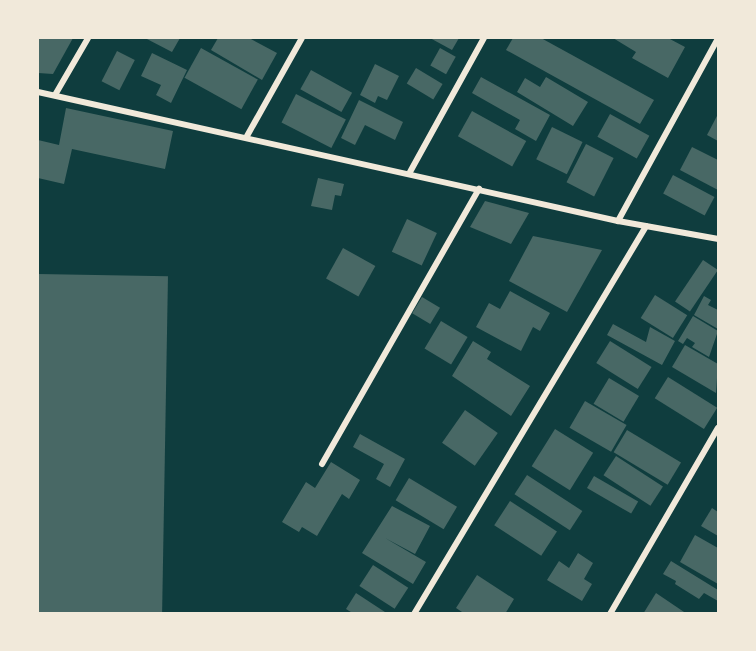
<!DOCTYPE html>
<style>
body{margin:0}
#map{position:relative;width:756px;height:651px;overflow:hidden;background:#0f3d3e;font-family:Mulish,sans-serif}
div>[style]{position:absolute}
.building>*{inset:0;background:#486865;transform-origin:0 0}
.minor>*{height:6px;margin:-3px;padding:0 3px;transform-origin:3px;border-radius:3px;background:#f1e9da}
span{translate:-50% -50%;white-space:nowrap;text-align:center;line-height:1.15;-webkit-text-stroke:4.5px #f1e9da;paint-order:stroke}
.frame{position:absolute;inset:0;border:39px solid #f1e9da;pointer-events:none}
</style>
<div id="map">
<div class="building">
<i style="clip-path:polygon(38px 38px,73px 38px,53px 74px,38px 73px)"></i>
<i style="clip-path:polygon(145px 38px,180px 38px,172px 52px)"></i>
<i style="clip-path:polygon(218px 38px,249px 38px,277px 53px,262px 80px,211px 50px)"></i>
<i style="clip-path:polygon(430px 38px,459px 38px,452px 50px)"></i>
<i style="clip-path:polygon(513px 38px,541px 38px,654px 100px,640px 124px,506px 50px)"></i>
<i style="clip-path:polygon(613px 38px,668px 38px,685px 47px,668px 78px,632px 58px,636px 52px)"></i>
<i style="left:201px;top:48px;width:65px;height:34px;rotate:29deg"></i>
<i style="left:440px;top:48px;width:18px;height:20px;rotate:29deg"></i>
<i style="left:117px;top:51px;width:20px;height:34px;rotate:27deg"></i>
<i style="clip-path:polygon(152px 53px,187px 70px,171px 103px,156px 95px,161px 85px,141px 76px)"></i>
<i style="clip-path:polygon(375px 64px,399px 76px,387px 100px,378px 96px,375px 103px,360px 95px)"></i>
<i style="left:416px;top:68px;width:31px;height:18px;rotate:31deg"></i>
<i style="left:311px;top:70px;width:47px;height:22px;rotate:29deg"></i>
<i style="clip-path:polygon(481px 77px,550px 115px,536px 141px,515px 129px,520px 120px,472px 93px)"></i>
<i style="clip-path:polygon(546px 77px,588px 102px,573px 126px,517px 92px,525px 78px,540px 87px)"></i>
<i style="left:296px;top:94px;width:56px;height:32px;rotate:27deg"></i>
<i style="clip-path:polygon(359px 100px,403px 122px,395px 140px,365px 125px,355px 145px,341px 138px)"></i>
<i style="clip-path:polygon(66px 108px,173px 131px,165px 169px,72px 149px,64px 184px,38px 178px,38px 140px,59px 145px)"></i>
<i style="left:472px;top:111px;width:62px;height:29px;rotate:29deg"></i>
<i style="left:610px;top:114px;width:45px;height:26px;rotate:29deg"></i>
<i style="clip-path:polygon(718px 114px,718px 141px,707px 135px)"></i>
<i style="left:552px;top:127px;width:34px;height:36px;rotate:26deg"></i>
<i style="left:586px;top:144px;width:31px;height:43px;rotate:27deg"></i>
<i style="clip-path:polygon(692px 147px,718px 160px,718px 190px,680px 170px)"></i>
<i style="left:673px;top:175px;width:47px;height:21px;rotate:28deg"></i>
<i style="clip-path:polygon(318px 178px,344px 184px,341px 196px,335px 195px,332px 210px,311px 206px)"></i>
<i style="clip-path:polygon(485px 201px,529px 213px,511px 244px,470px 227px)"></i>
<i style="left:407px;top:219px;width:33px;height:36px;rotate:25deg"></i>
<i style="clip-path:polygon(533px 236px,602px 250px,567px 312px,509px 281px)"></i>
<i style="left:343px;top:248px;width:37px;height:35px;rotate:29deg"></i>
<i style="left:703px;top:260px;width:18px;height:50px;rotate:34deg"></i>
<i style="left:38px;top:274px;width:130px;height:340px;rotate:1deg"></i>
<i style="clip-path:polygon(510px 291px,550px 313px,540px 331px,533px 327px,521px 351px,476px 327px,489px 303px,500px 309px)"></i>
<i style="left:655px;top:295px;width:38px;height:27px;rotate:32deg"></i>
<i style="clip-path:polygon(704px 296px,711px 300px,708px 305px,718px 310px,718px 329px,694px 315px)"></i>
<i style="left:422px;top:297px;width:21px;height:19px;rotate:31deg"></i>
<i style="clip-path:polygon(693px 316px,718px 331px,709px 357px,692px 347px,695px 343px,687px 338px,683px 344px,678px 341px)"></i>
<i style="left:441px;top:321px;width:31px;height:32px;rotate:31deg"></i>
<i style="clip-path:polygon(613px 324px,646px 342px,650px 327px,675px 341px,662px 365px,607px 335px)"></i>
<i style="clip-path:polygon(473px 341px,491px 352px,487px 359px,530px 386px,511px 416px,452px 376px)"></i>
<i style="left:610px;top:341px;width:49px;height:26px;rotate:32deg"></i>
<i style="clip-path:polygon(685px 345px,718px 364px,716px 393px,672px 367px)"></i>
<i style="left:668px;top:377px;width:58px;height:25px;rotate:32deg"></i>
<i style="left:609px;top:378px;width:35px;height:30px;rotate:31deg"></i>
<i style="left:585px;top:401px;width:48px;height:31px;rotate:30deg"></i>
<i style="left:465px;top:410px;width:40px;height:40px;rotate:35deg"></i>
<i style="left:555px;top:429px;width:45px;height:44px;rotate:32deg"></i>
<i style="left:627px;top:430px;width:63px;height:26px;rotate:31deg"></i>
<i style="clip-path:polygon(360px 434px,405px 459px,390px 487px,376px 479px,384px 464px,353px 447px)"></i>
<i style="left:616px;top:456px;width:56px;height:23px;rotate:33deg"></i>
<i style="clip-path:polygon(331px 462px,360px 480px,349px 499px,342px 494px,317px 536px,302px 527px,299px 532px,282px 522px,306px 482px,315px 488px)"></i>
<i style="left:527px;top:475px;width:66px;height:23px;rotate:33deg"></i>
<i style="left:594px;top:476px;width:51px;height:14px;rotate:30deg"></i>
<i style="left:409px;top:478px;width:56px;height:26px;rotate:31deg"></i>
<i style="left:510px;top:501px;width:56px;height:29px;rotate:33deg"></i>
<i style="clip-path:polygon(392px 506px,430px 526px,415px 554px,385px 538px,426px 562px,413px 584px,362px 553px)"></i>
<i style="clip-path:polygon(712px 508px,718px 512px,718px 536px,701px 526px)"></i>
<i style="clip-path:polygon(695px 535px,718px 548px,718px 584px,680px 562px)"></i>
<i style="clip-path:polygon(578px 553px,593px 563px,584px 579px,592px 584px,582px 601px,547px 580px,559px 561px,569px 568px)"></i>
<i style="clip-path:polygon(671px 561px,718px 590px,718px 601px,704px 593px,699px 599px,675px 584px,676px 581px,663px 574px)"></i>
<i style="left:373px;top:565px;width:42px;height:25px;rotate:33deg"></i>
<i style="clip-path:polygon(477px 575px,514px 599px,505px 614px,465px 614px,456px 608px)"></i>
<i style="clip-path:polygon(356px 593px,388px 614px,354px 614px,346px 609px)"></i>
<i style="clip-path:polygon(656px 593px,687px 614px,643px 614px)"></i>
</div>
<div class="minor">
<i style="left:38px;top:92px;width:594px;rotate:12.54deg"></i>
<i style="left:618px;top:221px;width:102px;rotate:10.2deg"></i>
<i style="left:55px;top:95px;width:66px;rotate:-59.9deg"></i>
<i style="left:247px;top:136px;width:112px;rotate:-60.7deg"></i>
<i style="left:410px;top:172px;width:153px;rotate:-61.1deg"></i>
<i style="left:618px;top:221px;width:209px;rotate:-61.3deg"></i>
<i style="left:322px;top:464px;width:317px;rotate:-60.3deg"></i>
<i style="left:414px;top:614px;width:452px;rotate:-59.1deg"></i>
<i style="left:610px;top:614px;width:215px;rotate:-59.9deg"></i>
</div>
<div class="frame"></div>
</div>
